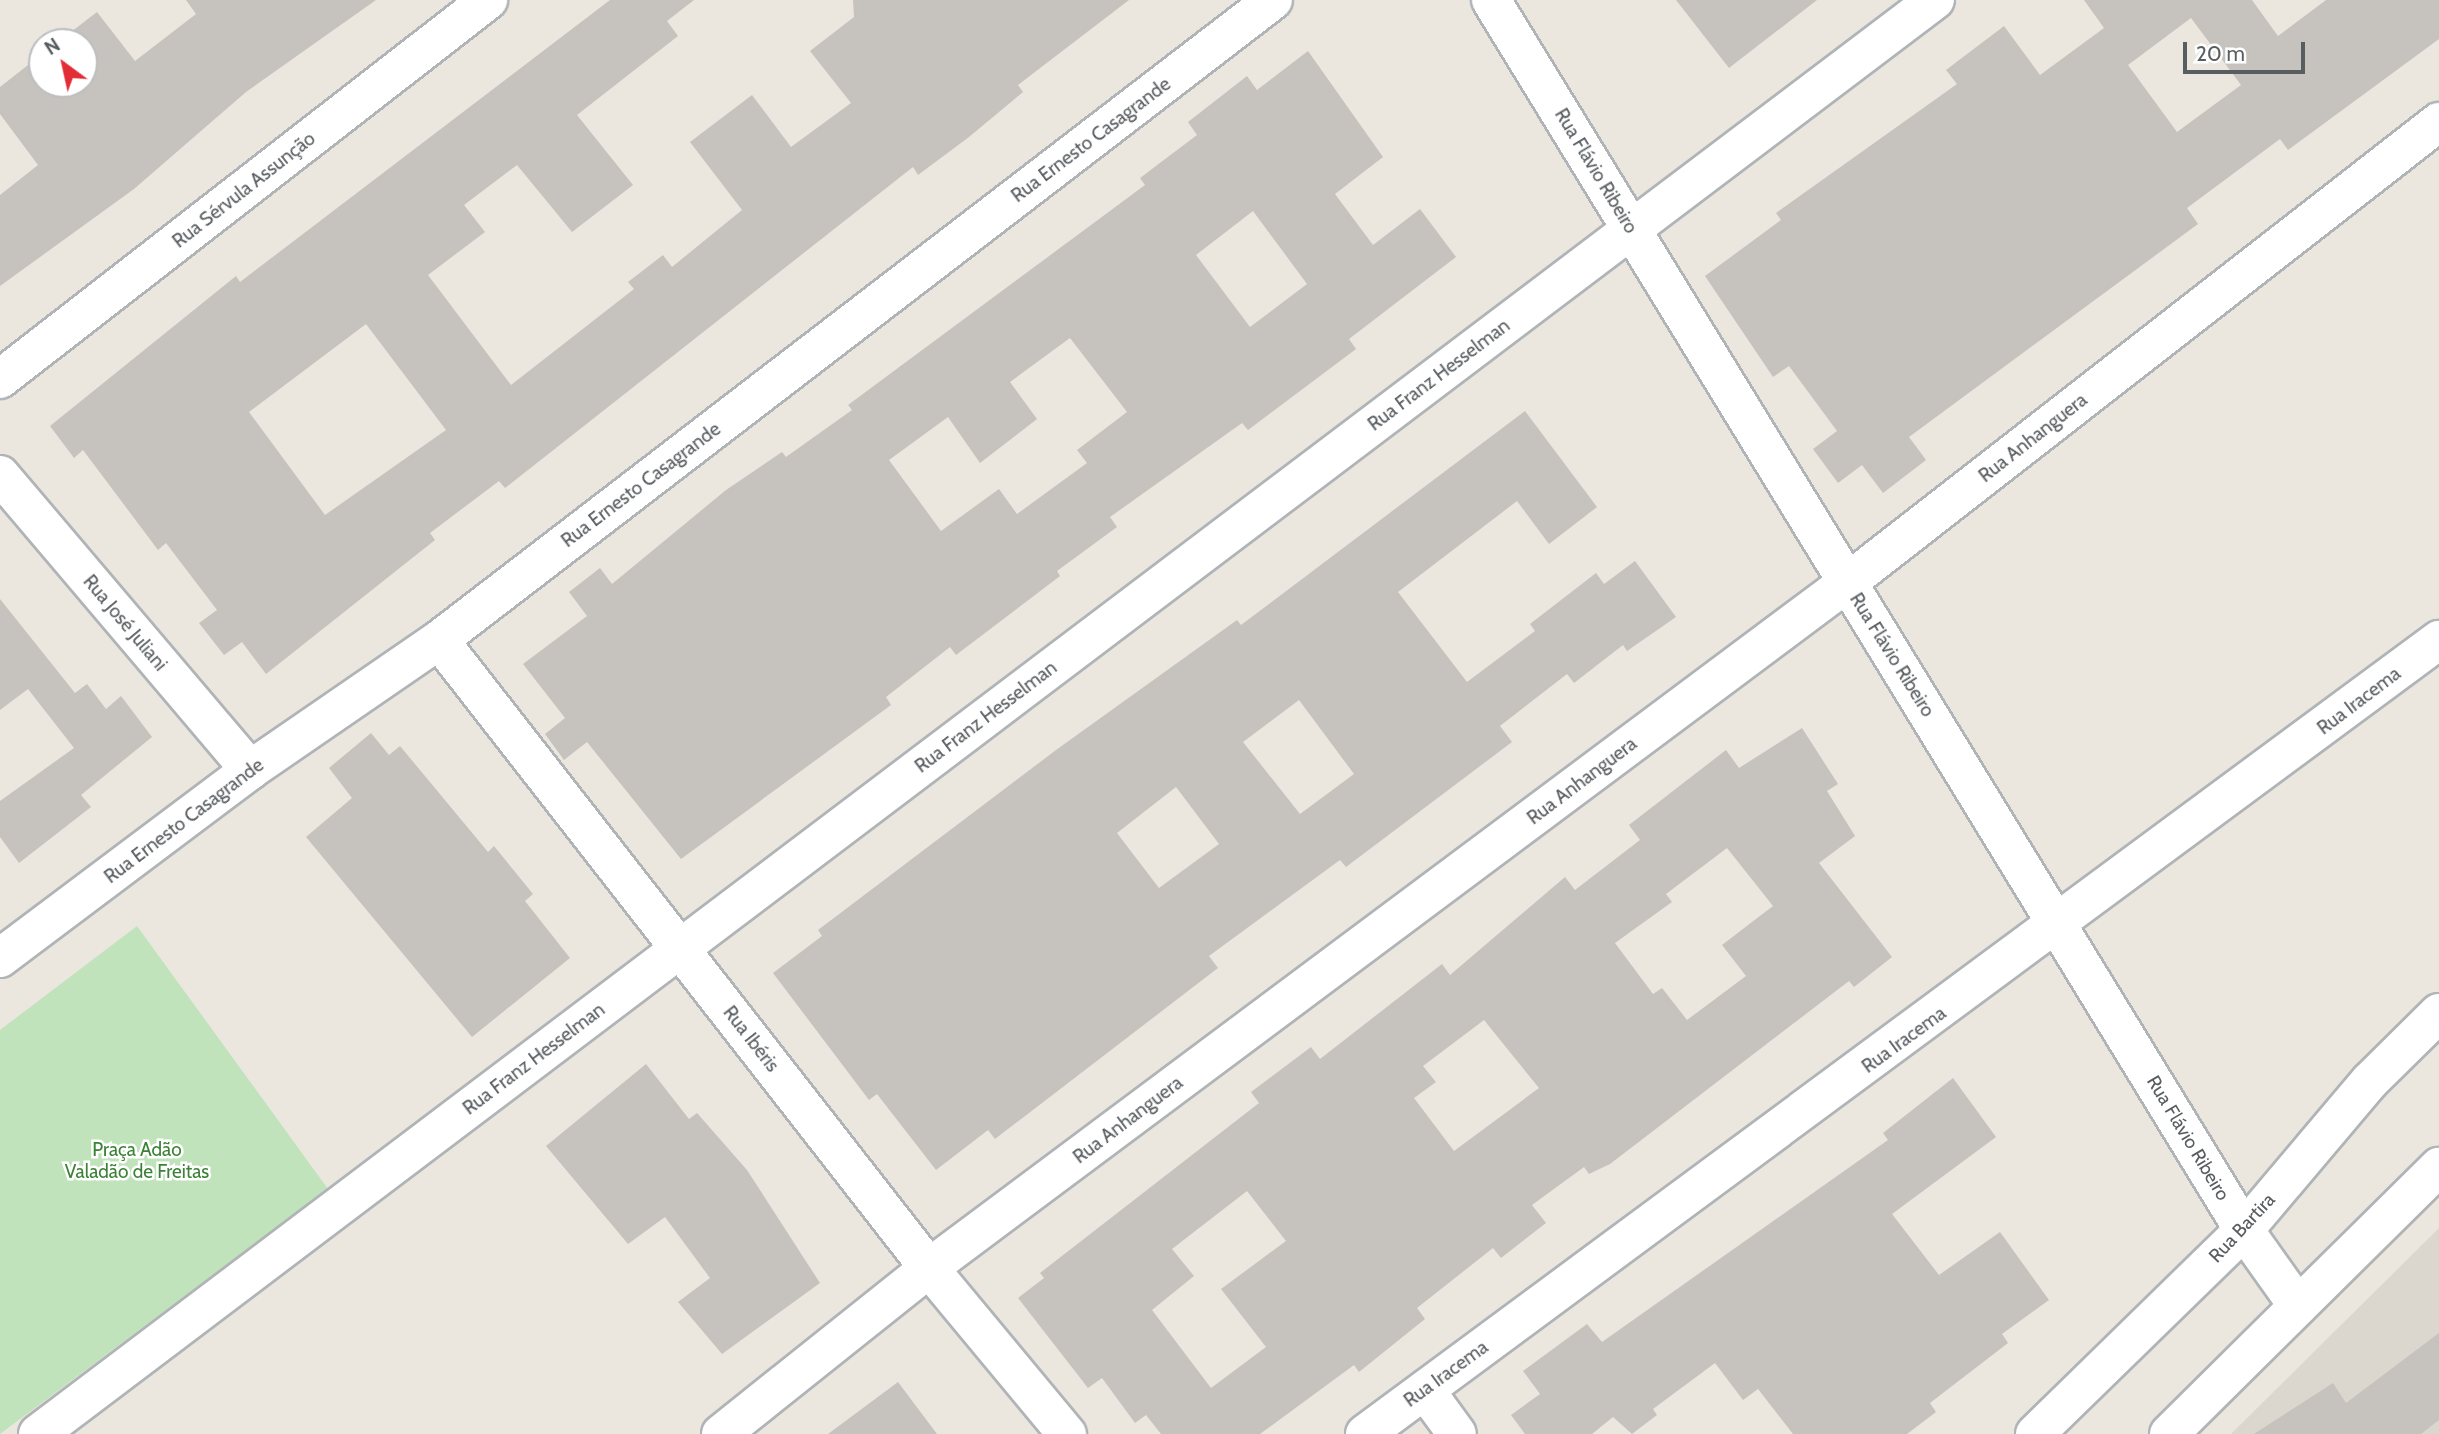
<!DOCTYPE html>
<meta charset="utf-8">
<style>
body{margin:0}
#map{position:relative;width:2439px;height:1434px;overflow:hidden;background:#ebe7df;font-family:Cabin,sans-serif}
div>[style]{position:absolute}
.education>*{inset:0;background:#dbd6ce}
.green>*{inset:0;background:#c1e3bc}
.building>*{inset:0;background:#c6c2bd}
.roads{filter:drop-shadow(2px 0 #b0b4b7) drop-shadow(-2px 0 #b0b4b7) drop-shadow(0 2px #b0b4b7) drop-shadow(0 -2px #b0b4b7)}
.street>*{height:38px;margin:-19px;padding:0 19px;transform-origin:19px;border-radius:19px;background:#fff}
.secondary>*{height:38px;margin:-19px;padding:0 19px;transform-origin:19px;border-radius:19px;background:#fff}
span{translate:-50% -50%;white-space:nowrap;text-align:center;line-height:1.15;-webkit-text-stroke:5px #fff;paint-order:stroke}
.street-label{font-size:19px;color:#585d60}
.park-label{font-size:19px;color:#3c8236}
.north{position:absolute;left:28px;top:28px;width:70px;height:70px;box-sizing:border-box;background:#fff;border:2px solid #bcbebf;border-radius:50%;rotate:327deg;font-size:19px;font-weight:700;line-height:28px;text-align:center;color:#585d60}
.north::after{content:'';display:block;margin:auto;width:24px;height:32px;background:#e32d36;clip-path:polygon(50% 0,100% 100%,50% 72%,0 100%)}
.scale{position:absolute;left:2183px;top:42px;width:122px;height:32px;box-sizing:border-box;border:4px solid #585d60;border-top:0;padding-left:9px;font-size:21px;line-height:24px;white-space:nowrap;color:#585d60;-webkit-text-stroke:5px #fff;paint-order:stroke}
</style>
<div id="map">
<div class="education">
<i style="clip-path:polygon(2439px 1228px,2439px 1434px,2231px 1434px)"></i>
</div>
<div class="green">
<i style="clip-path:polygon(137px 926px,328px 1189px,0 1434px,0 1030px)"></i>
</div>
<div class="building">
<i style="clip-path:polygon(186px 0,376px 0,246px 92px,134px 189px,0 286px,0 195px,38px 165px,0 114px,0 87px,42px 54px,42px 84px,84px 84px,84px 42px,58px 42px,97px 12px,135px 61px,196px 14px)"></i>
<i style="clip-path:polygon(evenodd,610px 0,694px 0,667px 21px,678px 36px,577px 115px,633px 185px,572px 232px,517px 165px,464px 205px,485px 232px,428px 275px,511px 385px,634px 289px,628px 282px,663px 255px,672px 267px,742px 210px,690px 142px,752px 95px,791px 147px,851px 103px,810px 51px,854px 17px,853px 0,1129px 0,1018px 85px,1023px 92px,969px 137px,918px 175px,913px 167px,505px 488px,499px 481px,430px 533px,435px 540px,266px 674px,242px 642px,224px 655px,199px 623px,217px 610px,166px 543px,158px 550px,83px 450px,74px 458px,50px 426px,236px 276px,240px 282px,610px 0,366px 324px,446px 430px,325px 515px,249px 412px,366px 324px)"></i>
<i style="clip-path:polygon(1676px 0,1817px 0,1729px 68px)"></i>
<i style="clip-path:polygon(evenodd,2084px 0,2252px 0,2278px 36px,2326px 0,2439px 0,2439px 39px,2288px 150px,2280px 139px,2187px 208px,2198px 224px,1909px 437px,1926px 460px,1883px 493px,1862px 465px,1838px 483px,1813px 449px,1837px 431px,1789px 366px,1773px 377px,1705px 276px,1781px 220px,1776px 213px,1957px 84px,1946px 70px,2004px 26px,2040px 75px,2104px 28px,2084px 0,2191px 18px,2241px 85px,2177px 132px,2128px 65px,2191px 18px)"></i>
<i style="clip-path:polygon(evenodd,1308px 51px,1383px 157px,1335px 194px,1373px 245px,1420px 209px,1456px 257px,1349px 339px,1356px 349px,1248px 430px,1242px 423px,1110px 517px,1117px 527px,1057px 571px,1060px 576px,956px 655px,950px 647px,886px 697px,891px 705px,681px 859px,587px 742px,564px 760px,545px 734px,565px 718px,523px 664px,587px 616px,569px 592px,600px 568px,612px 584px,726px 490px,782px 452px,786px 457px,852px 410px,848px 405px,1145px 185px,1140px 178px,1197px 135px,1188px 122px,1247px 76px,1257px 90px,1308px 51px,1253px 211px,1307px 284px,1250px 327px,1196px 255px,1253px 211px,1308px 51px,1070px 338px,1127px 412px,1077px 450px,1087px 463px,1017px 514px,999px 489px,941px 531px,889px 460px,948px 417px,980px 463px,1037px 419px,1010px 382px,1070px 338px)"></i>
<i style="clip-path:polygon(evenodd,1525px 411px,1597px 507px,1549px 544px,1517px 501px,1398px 592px,1467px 682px,1535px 631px,1530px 624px,1596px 573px,1604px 584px,1635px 561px,1676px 617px,1627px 651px,1623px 645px,1574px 683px,1567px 674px,1500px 726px,1512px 742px,1346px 867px,1340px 860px,1209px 956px,1218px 968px,995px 1139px,988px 1130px,936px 1170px,877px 1094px,869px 1100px,773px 973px,822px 936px,818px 930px,1056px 750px,1237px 620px,1241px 625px,1525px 411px,1299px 700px,1354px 774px,1300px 814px,1243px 742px,1299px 700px,1525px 411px,1176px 787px,1219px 844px,1159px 888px,1117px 833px,1176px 787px)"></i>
<i style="clip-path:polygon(0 599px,75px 693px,87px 684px,106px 709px,121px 696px,152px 737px,81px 795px,91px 807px,19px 863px,0 837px,0 801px,74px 748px,28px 689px,0 710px)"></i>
<i style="clip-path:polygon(evenodd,1802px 728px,1838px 784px,1827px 791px,1855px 836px,1819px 863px,1892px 957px,1854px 987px,1849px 981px,1610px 1164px,1589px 1174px,1584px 1167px,1532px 1205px,1546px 1223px,1501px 1258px,1493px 1248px,1417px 1308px,1425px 1319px,1359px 1372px,1354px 1365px,1260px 1434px,1161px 1434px,1146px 1415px,1135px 1423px,1102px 1378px,1088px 1388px,1018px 1298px,1044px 1278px,1040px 1273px,1259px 1103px,1251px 1092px,1311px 1047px,1320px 1059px,1442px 964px,1450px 975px,1565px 877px,1575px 890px,1640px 840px,1629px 825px,1726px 750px,1739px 768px,1802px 728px,1727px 848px,1773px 906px,1722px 945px,1746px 976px,1687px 1020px,1662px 988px,1653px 994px,1615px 943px,1672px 902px,1666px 894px,1727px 848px,1802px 728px,1484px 1020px,1539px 1088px,1454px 1151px,1414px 1098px,1436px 1082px,1423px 1066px,1484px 1020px,1802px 728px,1247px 1191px,1286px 1241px,1221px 1289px,1266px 1347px,1211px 1388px,1152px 1310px,1194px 1276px,1172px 1249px,1247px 1191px)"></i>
<i style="clip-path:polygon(371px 733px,389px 755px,400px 746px,488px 852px,494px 846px,533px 894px,525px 901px,570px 958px,472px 1037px,306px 837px,352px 798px,329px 768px)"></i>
<i style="clip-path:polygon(646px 1064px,689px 1119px,697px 1113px,747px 1170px,820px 1283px,722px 1354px,678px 1302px,710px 1278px,665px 1217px,628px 1244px,546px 1146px)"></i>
<i style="clip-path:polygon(1953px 1078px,1996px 1137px,1892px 1214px,1939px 1275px,2000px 1232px,2049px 1300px,2002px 1334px,2008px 1343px,1930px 1403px,1936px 1412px,1907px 1434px,1793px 1434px,1758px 1389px,1743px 1400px,1715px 1363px,1653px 1409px,1657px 1415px,1632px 1434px,1613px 1417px,1592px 1434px,1525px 1434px,1511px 1415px,1540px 1394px,1523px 1371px,1587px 1324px,1602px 1342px,1888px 1140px,1883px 1133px)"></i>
<i style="clip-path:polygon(2439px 1333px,2439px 1420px,2421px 1434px,2254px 1434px,2333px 1383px,2346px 1403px)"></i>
<i style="clip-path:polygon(898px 1382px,937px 1434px,828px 1434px)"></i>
</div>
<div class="roads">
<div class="street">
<i style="left:1491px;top:0;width:1442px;rotate:58.53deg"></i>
<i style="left:2244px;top:1230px;width:93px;rotate:54.6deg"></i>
<i style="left:0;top:379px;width:618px;rotate:-37.83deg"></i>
<i style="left:0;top:475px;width:387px;rotate:49.7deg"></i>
<i style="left:439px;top:640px;width:797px;rotate:52.04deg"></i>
<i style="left:929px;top:1268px;width:216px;rotate:50.3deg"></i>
<i style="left:0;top:958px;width:313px;rotate:-36.9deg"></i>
<i style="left:250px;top:770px;width:229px;rotate:-34.5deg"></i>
<i style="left:439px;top:640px;width:1051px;rotate:-37.5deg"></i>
<i style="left:1425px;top:1390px;width:54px;rotate:54deg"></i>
<i style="left:38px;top:1434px;width:2378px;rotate:-37.09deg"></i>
<i style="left:721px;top:1434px;width:266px;rotate:-38.6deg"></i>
<i style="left:929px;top:1268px;width:1147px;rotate:-36.74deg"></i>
<i style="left:1848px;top:582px;width:749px;rotate:-37.9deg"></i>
<i style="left:1365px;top:1434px;width:1336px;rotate:-36.48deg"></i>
</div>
<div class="secondary">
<i style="left:2035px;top:1434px;width:292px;rotate:-44.3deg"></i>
<i style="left:2244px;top:1230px;width:195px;rotate:-49.8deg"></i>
<i style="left:2370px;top:1081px;width:97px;rotate:-44.6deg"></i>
<i style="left:2169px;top:1434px;width:380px;rotate:-44.7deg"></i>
</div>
</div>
<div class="street-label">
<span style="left:1091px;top:140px;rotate:-37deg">Rua Ernesto Casagrande</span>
<span style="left:1596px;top:171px;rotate:59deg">Rua Flávio Ribeiro</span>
<span style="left:244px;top:190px;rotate:-38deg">Rua Sérvula Assunção</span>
<span style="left:1439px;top:375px;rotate:-37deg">Rua Franz Hesselman</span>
<span style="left:2033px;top:438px;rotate:-38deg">Rua Anhanguera</span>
<span style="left:641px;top:485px;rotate:-37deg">Rua Ernesto Casagrande</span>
<span style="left:125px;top:623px;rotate:50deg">Rua José Juliani</span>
<span style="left:1892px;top:655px;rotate:58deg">Rua Flávio Ribeiro</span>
<span style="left:2359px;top:701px;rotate:-37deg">Rua Iracema</span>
<span style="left:986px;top:717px;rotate:-37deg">Rua Franz Hesselman</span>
<span style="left:1582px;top:781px;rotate:-37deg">Rua Anhanguera</span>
<span style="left:184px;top:821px;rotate:-37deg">Rua Ernesto Casagrande</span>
<span style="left:751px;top:1039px;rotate:52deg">Rua Ibéris</span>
<span style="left:1904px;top:1040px;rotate:-36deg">Rua Iracema</span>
<span style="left:534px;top:1059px;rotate:-37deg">Rua Franz Hesselman</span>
<span style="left:1128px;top:1120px;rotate:-37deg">Rua Anhanguera</span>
<span style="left:2188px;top:1138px;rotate:59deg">Rua Flávio Ribeiro</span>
<span style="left:2242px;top:1228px;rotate:-47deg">Rua Bartira</span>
<span style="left:1446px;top:1374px;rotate:-36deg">Rua Iracema</span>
</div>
<div class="park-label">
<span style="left:137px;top:1161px">Praça Adão<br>Valadão de Freitas</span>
</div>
<div class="north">N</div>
<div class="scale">20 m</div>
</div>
